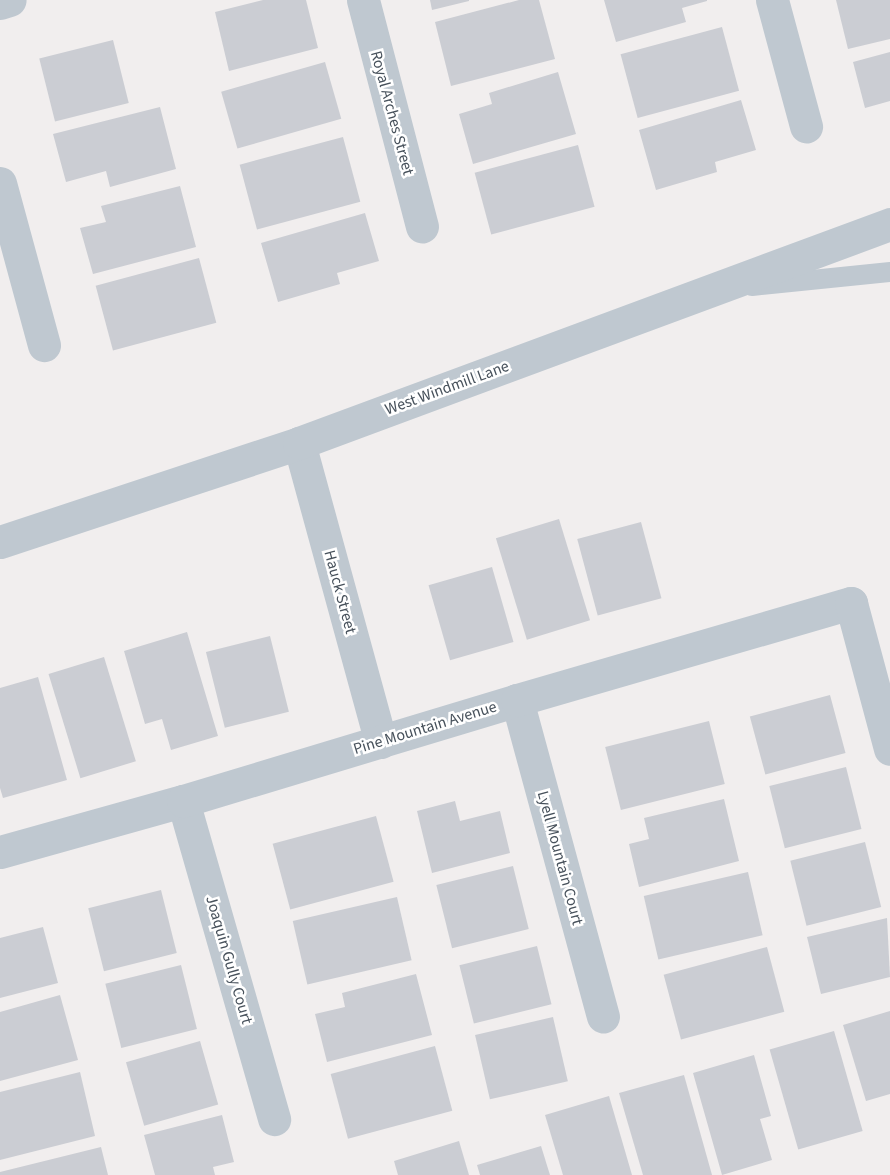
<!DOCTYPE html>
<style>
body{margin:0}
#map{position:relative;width:890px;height:1175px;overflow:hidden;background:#f1eeee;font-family:"Source Sans 3",sans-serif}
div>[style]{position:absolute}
.building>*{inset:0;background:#cbcdd3;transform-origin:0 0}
.service>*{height:20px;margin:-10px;padding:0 10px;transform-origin:10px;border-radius:10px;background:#bfc8d0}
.minor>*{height:33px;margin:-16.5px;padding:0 16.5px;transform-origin:16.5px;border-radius:16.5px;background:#bfc8d0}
.tertiary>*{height:33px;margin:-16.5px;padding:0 16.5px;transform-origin:16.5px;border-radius:16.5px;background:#bfc8d0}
span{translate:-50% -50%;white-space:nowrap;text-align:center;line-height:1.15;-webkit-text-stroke:5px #fff;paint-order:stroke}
.street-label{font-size:16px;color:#47515b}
</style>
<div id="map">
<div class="building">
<i style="clip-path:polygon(263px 0,306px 0,318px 48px,229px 71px,215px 12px)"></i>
<i style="clip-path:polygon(430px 0,469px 0,469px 1px,432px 10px)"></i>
<i style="clip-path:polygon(519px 0,539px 0,555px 59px,451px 86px,435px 22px)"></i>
<i style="clip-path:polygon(604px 0,707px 0,707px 1px,682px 8px,686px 22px,616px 42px)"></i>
<i style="clip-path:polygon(836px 0,890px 0,890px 39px,848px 49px)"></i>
<i style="left:722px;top:27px;width:66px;height:105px;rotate:75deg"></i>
<i style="left:113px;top:40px;width:65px;height:76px;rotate:76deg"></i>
<i style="clip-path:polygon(890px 52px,890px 101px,865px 108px,853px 62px)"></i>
<i style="left:325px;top:62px;width:59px;height:108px;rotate:74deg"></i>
<i style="clip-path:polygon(558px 72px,576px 134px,473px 164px,459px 114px,492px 104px,489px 93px)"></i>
<i style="clip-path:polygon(741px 100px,756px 150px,715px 162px,717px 172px,656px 190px,639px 130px)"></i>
<i style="clip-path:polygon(160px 107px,176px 169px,110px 187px,106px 171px,66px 182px,53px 134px)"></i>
<i style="left:343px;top:137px;width:67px;height:107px;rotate:75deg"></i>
<i style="left:578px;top:145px;width:64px;height:107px;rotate:75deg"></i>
<i style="clip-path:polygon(180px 186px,196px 247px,93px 274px,80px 228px,106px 222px,101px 206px)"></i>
<i style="clip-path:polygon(365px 213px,379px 261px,337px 273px,340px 284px,278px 302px,261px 243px)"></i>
<i style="left:199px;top:258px;width:67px;height:107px;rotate:75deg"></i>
<i style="left:559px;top:519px;width:106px;height:66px;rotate:73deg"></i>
<i style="left:641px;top:522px;width:79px;height:66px;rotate:75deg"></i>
<i style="left:492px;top:567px;width:78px;height:66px;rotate:74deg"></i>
<i style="clip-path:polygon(187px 632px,218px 736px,171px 750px,162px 719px,145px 724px,124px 651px)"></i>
<i style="left:270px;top:636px;width:78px;height:66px;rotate:76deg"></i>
<i style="left:104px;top:657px;width:109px;height:58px;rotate:73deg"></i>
<i style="clip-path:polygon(38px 677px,67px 780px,3px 798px,0 788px,0 688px)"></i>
<i style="left:830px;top:695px;width:60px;height:83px;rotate:75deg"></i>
<i style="left:709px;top:721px;width:65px;height:107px;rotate:76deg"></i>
<i style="left:846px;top:767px;width:64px;height:79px;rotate:76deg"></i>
<i style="clip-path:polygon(724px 799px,739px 861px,639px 887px,629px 844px,649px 839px,644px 818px)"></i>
<i style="clip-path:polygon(455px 801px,460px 821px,500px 811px,510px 853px,432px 873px,417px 811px)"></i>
<i style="left:376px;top:816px;width:68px;height:107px;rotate:75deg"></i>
<i style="left:865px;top:842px;width:67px;height:77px;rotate:76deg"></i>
<i style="left:513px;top:866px;width:65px;height:79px;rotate:76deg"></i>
<i style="left:748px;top:872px;width:65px;height:107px;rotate:77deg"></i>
<i style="left:161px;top:890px;width:65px;height:75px;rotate:76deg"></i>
<i style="left:397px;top:897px;width:65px;height:107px;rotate:77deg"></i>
<i style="clip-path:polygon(887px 918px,890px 977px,821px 994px,807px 937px)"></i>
<i style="clip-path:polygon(43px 927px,58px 983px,0 998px,0 938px)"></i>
<i style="left:537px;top:946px;width:60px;height:80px;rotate:76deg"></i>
<i style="left:767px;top:947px;width:67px;height:107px;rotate:75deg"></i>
<i style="left:181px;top:965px;width:66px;height:78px;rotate:76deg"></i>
<i style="clip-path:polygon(416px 974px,432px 1035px,327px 1062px,315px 1014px,345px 1007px,342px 993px)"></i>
<i style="clip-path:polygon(60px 995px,78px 1060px,0 1081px,0 1012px)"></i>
<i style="clip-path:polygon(890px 1011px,890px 1094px,866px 1101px,843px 1025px)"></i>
<i style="left:553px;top:1017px;width:66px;height:80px;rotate:77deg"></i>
<i style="left:834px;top:1031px;width:104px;height:67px;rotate:74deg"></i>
<i style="left:200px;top:1041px;width:66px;height:77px;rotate:74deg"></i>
<i style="left:435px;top:1046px;width:67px;height:108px;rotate:75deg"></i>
<i style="clip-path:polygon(754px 1055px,771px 1116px,760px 1119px,772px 1160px,722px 1175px,693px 1073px)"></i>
<i style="clip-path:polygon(80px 1072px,95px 1136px,0 1160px,0 1092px)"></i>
<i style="clip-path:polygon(684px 1075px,712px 1175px,643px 1175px,619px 1093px)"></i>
<i style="clip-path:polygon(609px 1096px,632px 1175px,563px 1175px,545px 1115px)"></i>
<i style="clip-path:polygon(222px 1115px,234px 1162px,213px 1167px,215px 1175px,155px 1175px,144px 1135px)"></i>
<i style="clip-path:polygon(459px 1141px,469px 1175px,398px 1175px,394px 1161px)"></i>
<i style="clip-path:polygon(541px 1146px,550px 1175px,480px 1175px,477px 1165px)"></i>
<i style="clip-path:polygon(101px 1147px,108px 1175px,0 1175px,0 1172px)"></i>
</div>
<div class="service">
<i style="left:752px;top:286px;width:139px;rotate:-5.8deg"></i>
</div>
<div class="minor">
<i style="left:363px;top:0;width:234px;rotate:75.4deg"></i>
<i style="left:772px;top:0;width:131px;rotate:74.9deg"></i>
<i style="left:0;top:3px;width:10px;rotate:-17deg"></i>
<i style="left:0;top:183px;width:168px;rotate:74.8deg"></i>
<i style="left:299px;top:443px;width:310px;rotate:74.7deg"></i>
<i style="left:517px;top:700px;width:328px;rotate:74.8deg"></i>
<i style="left:183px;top:801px;width:331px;rotate:74deg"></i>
<i style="left:0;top:852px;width:190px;rotate:-15.6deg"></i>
<i style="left:183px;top:801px;width:349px;rotate:-16.8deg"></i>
<i style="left:517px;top:700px;width:348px;rotate:-16.2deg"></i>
<i style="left:851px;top:603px;width:151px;rotate:75deg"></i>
</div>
<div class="tertiary">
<i style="left:0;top:542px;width:315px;rotate:-18.3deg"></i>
<i style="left:299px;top:443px;width:630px;rotate:-20.33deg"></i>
</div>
<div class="street-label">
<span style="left:392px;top:113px;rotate:75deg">Royal Arches Street</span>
<span style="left:447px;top:388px;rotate:-20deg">West Windmill Lane</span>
<span style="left:340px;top:592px;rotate:75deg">Hauck Street</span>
<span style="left:425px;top:728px;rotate:-17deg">Pine Mountain Avenue</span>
<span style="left:560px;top:858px;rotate:75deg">Lyell Mountain Court</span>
<span style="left:229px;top:960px;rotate:74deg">Joaquin Gully Court</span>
</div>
</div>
